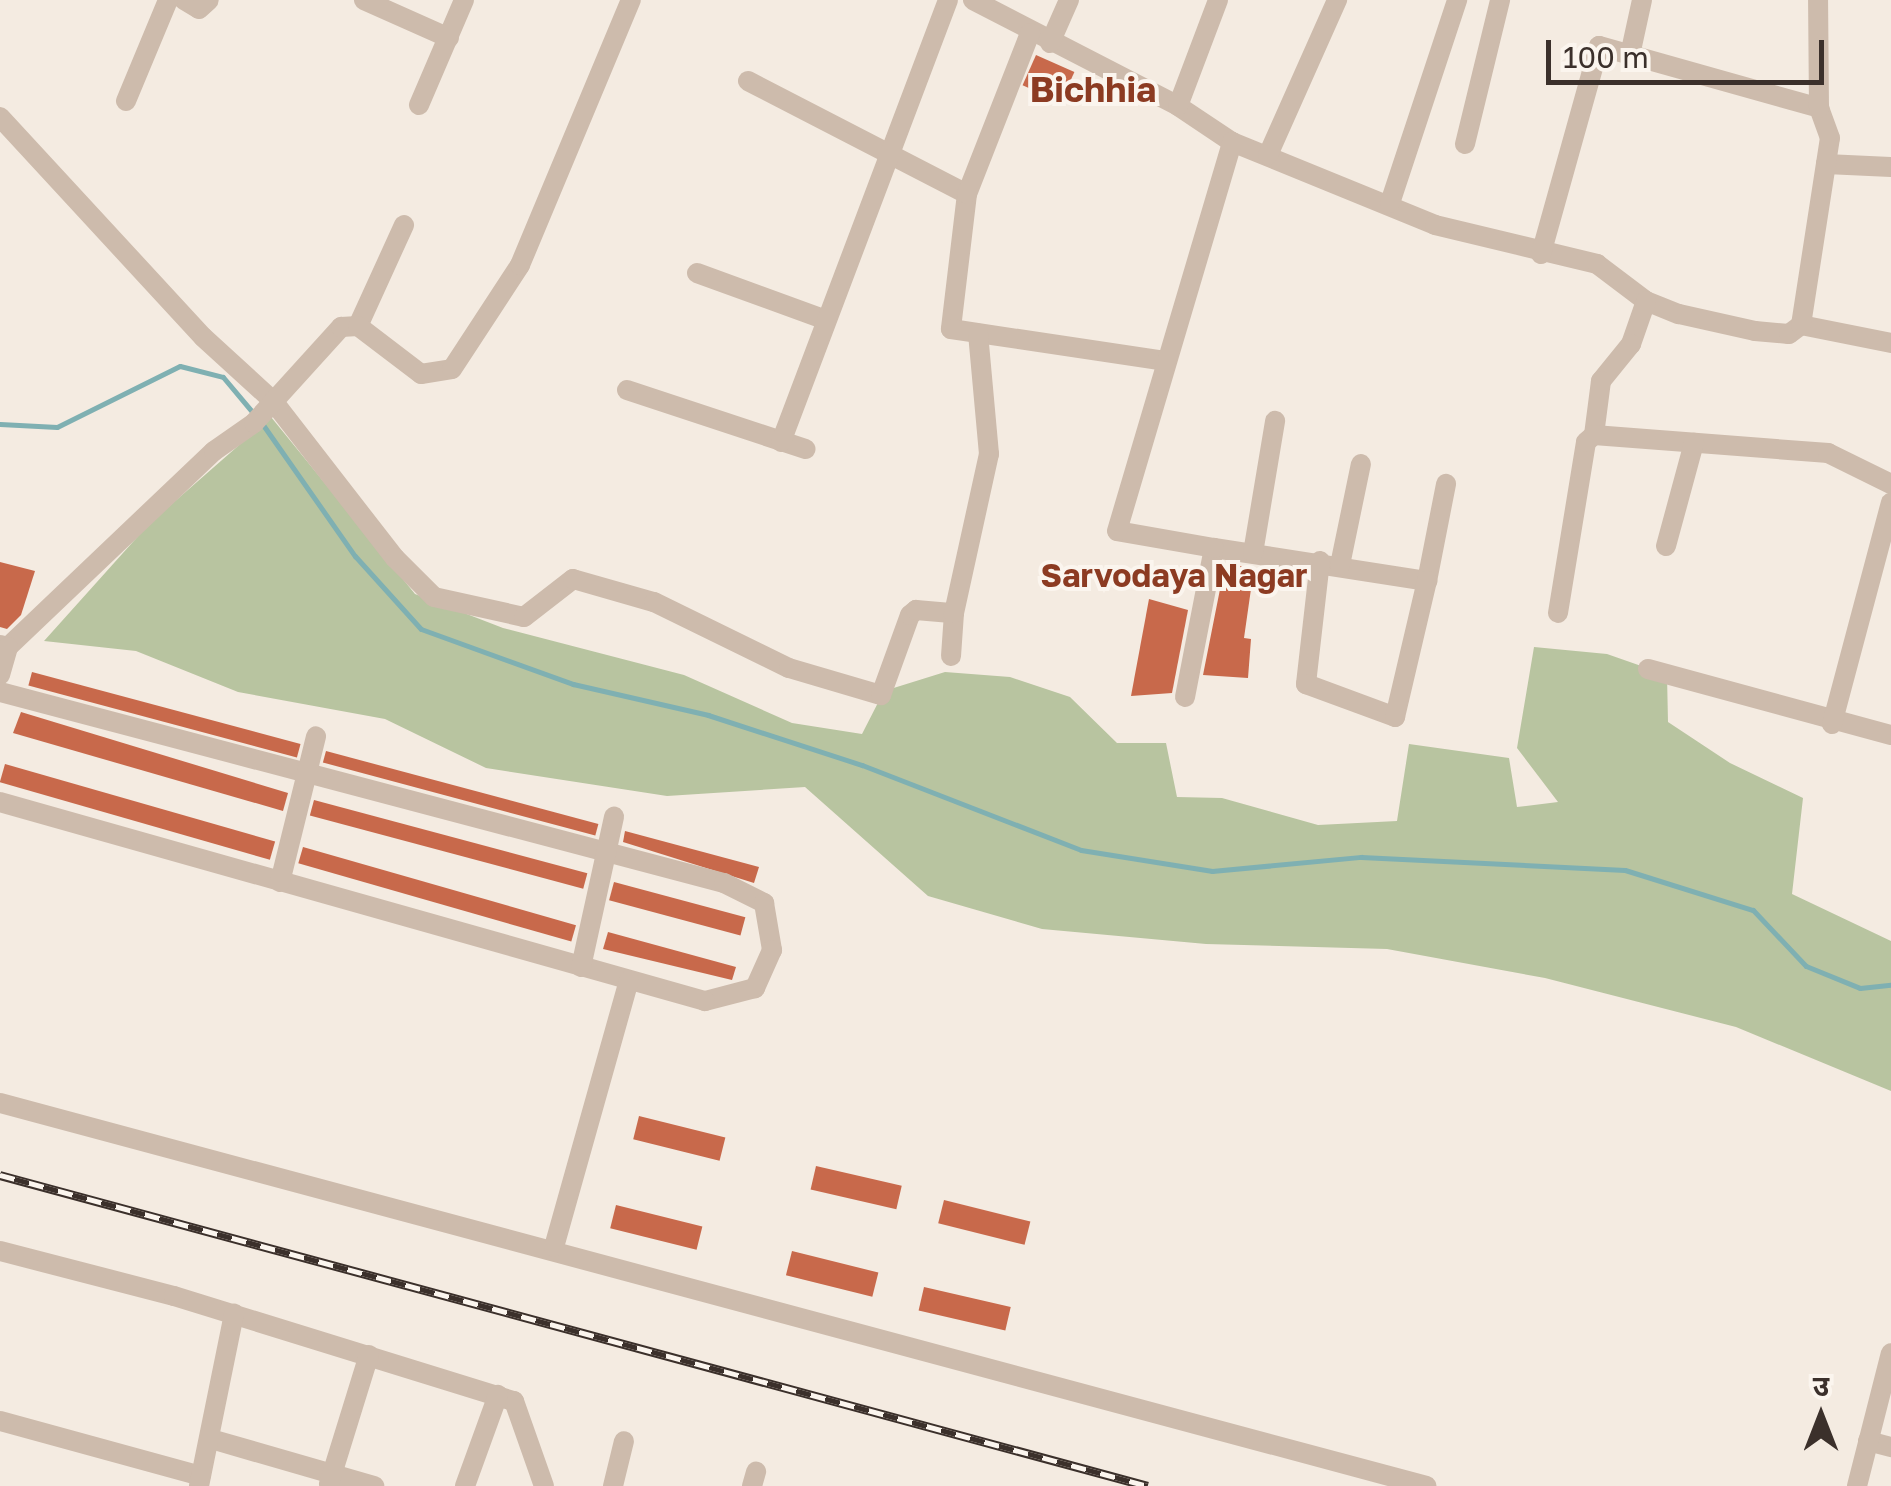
<!DOCTYPE html>
<meta charset="utf-8">
<style>
body{margin:0}
#map{position:relative;width:1891px;height:1486px;overflow:hidden;background:#f4ebe1;font-family:"Golos Text","Noto Sans Devanagari",sans-serif}
div>[style]{position:absolute}
.green>*{inset:0;background:#b8c4a0}
.stream>*{height:5px;margin:-2.5px;padding:0 2.5px;transform-origin:2.5px;border-radius:2.5px;background:#7fb0b2}
.building>*{inset:0;background:#c8694b;transform-origin:0 0}
.minor>*{height:20px;margin:-10px;padding:0 10px;transform-origin:10px;border-radius:10px;background:#cdbbac}
.rail>*{height:9px;margin-top:-4.5px;transform-origin:0;background:repeating-linear-gradient(90deg,#fbf5ee 0 15px,#3b302b 0 30px);box-sizing:border-box;border-block:2px solid #3b302b}
span{translate:-50% -50%;white-space:nowrap;text-align:center;line-height:1.15;-webkit-text-stroke:8px #fbf5ee;paint-order:stroke}
.neighbourhood-label{font-size:32px;color:#8c3b22;font-weight:700}
.quarter-label{font-size:35px;color:#8c3b22;font-weight:700}
.north{position:absolute;left:1771px;top:1366px;width:100px;height:100px;-webkit-text-stroke:8px #fbf5ee;paint-order:stroke;rotate:0deg;font-size:28px;font-weight:700;line-height:40px;text-align:center;color:#3b302b}
.north::after{content:'';display:block;margin:auto;width:35px;height:45px;background:#3b302b;clip-path:polygon(50% 0,100% 100%,50% 72%,0 100%)}
.scale{position:absolute;left:1546px;top:40px;width:278px;height:45px;box-sizing:border-box;border:5px solid #3b302b;border-top:0;padding-left:12px;font-size:30px;line-height:35px;white-space:nowrap;color:#3b302b;-webkit-text-stroke:8px #fbf5ee;paint-order:stroke}
</style>
<div id="map">
<div class="green">
<i style="clip-path:polygon(271px 417px,415px 594px,503px 628px,684px 675px,792px 723px,862px 734px,884px 691px,945px 672px,1010px 677px,1070px 697px,1117px 743px,1166px 743px,1177px 797px,1222px 798px,1318px 825px,1397px 821px,1409px 744px,1509px 758px,1517px 807px,1558px 802px,1517px 748px,1534px 647px,1607px 654px,1667px 675px,1668px 722px,1730px 763px,1803px 798px,1792px 894px,1891px 941px,1891px 1091px,1736px 1027px,1545px 978px,1387px 949px,1206px 944px,1042px 929px,928px 896px,805px 787px,667px 796px,486px 768px,385px 719px,238px 692px,136px 651px,44px 641px,149px 524px)"></i>
</div>
<div class="stream">
<i style="left:261px;top:422px;width:164px;rotate:55deg"></i>
<i style="left:355px;top:556px;width:98px;rotate:47.9deg"></i>
<i style="left:421px;top:629px;width:162px;rotate:19.9deg"></i>
<i style="left:573px;top:684px;width:139px;rotate:12.9deg"></i>
<i style="left:708px;top:715px;width:162px;rotate:18deg"></i>
<i style="left:862px;top:765px;width:235px;rotate:21.2deg"></i>
<i style="left:1081px;top:850px;width:133px;rotate:9.1deg"></i>
<i style="left:1212px;top:871px;width:150px;rotate:-5.4deg"></i>
<i style="left:1361px;top:857px;width:264px;rotate:2.8deg"></i>
<i style="left:1625px;top:870px;width:134px;rotate:17.4deg"></i>
<i style="left:1753px;top:910px;width:77px;rotate:46.6deg"></i>
<i style="left:1806px;top:966px;width:58px;rotate:22.2deg"></i>
<i style="left:1860px;top:988px;width:31px;rotate:-6deg"></i>
<i style="left:0;top:424px;width:57px;rotate:3deg"></i>
<i style="left:57px;top:427px;width:137px;rotate:-26.4deg"></i>
<i style="left:180px;top:366px;width:44px;rotate:14.3deg"></i>
<i style="left:223px;top:377px;width:48px;rotate:50deg"></i>
</div>
<div class="building">
<i style="left:1036px;top:55px;width:42px;height:33px;rotate:24deg"></i>
<i style="clip-path:polygon(0 562px,35px 571px,21px 615px,7px 629px,0 627px)"></i>
<i style="clip-path:polygon(1225px 564px,1254px 568px,1244px 638px,1251px 639px,1248px 678px,1203px 675px)"></i>
<i style="clip-path:polygon(1149px 599px,1188px 610px,1172px 693px,1131px 696px)"></i>
<i style="left:32px;top:672px;width:278px;height:14px;rotate:15deg"></i>
<i style="clip-path:polygon(21px 712px,288px 793px,283px 811px,13px 733px)"></i>
<i style="left:326px;top:751px;width:282px;height:12px;rotate:15deg"></i>
<i style="left:5px;top:764px;width:281px;height:19px;rotate:16deg"></i>
<i style="left:314px;top:800px;width:283px;height:16px;rotate:15deg"></i>
<i style="clip-path:polygon(625px 831px,759px 867px,754px 883px,623px 842px)"></i>
<i style="left:303px;top:847px;width:284px;height:17px;rotate:16deg"></i>
<i style="left:614px;top:882px;width:136px;height:19px;rotate:15deg"></i>
<i style="clip-path:polygon(608px 932px,736px 967px,732px 980px,603px 949px)"></i>
<i style="left:639px;top:1116px;width:89px;height:24px;rotate:14deg"></i>
<i style="left:816px;top:1166px;width:88px;height:24px;rotate:13deg"></i>
<i style="left:944px;top:1200px;width:89px;height:24px;rotate:14deg"></i>
<i style="left:616px;top:1205px;width:89px;height:24px;rotate:14deg"></i>
<i style="left:792px;top:1251px;width:89px;height:25px;rotate:14deg"></i>
<i style="left:924px;top:1287px;width:89px;height:24px;rotate:13deg"></i>
</div>
<div class="minor">
<i style="left:184px;top:0;width:17px;rotate:31deg"></i>
<i style="left:199px;top:9px;width:13px;rotate:-42deg"></i>
<i style="left:364px;top:0;width:93px;rotate:24.1deg"></i>
<i style="left:973px;top:0;width:231px;rotate:27.3deg"></i>
<i style="left:1178px;top:106px;width:65px;rotate:33.7deg"></i>
<i style="left:1232px;top:142px;width:219px;rotate:22.2deg"></i>
<i style="left:1435px;top:225px;width:167px;rotate:13.5deg"></i>
<i style="left:1597px;top:264px;width:61px;rotate:37.1deg"></i>
<i style="left:1646px;top:301px;width:35px;rotate:22deg"></i>
<i style="left:1679px;top:314px;width:78px;rotate:12.6deg"></i>
<i style="left:1755px;top:331px;width:34px;rotate:5deg"></i>
<i style="left:1789px;top:334px;width:15px;rotate:-37deg"></i>
<i style="left:1801px;top:325px;width:92px;rotate:11.3deg"></i>
<i style="left:1050px;top:43px;width:47px;rotate:-66.2deg"></i>
<i style="left:1630px;top:55px;width:56px;rotate:-77.7deg"></i>
<i style="left:748px;top:81px;width:246px;rotate:27.3deg"></i>
<i style="left:967px;top:194px;width:136px;rotate:96.8deg"></i>
<i style="left:951px;top:329px;width:216px;rotate:8.5deg"></i>
<i style="left:126px;top:101px;width:109px;rotate:-67.4deg"></i>
<i style="left:419px;top:105px;width:114px;rotate:-66.8deg"></i>
<i style="left:1178px;top:106px;width:113px;rotate:-69.3deg"></i>
<i style="left:0;top:117px;width:299px;rotate:47.3deg"></i>
<i style="left:203px;top:337px;width:95px;rotate:42.4deg"></i>
<i style="left:273px;top:401px;width:199px;rotate:52.2deg"></i>
<i style="left:395px;top:558px;width:55px;rotate:45deg"></i>
<i style="left:434px;top:597px;width:92px;rotate:12.5deg"></i>
<i style="left:524px;top:617px;width:62px;rotate:-37.8deg"></i>
<i style="left:573px;top:579px;width:84px;rotate:15.9deg"></i>
<i style="left:654px;top:602px;width:150px;rotate:26.1deg"></i>
<i style="left:789px;top:668px;width:96px;rotate:16.4deg"></i>
<i style="left:881px;top:695px;width:85px;rotate:-70.1deg"></i>
<i style="left:910px;top:615px;width:8px;rotate:-40deg"></i>
<i style="left:916px;top:610px;width:38px;rotate:5deg"></i>
<i style="left:1465px;top:144px;width:148px;rotate:-76.3deg"></i>
<i style="left:1268px;top:155px;width:170px;rotate:-66deg"></i>
<i style="left:1826px;top:164px;width:65px;rotate:2.6deg"></i>
<i style="left:967px;top:194px;width:173px;rotate:-68.6deg"></i>
<i style="left:1390px;top:203px;width:214px;rotate:-71.7deg"></i>
<i style="left:1541px;top:254px;width:216px;rotate:-74.4deg"></i>
<i style="left:1599px;top:46px;width:229px;rotate:15.7deg"></i>
<i style="left:697px;top:273px;width:137px;rotate:20deg"></i>
<i style="left:1646px;top:301px;width:46px;rotate:109.2deg"></i>
<i style="left:1631px;top:344px;width:48px;rotate:129deg"></i>
<i style="left:1601px;top:381px;width:54px;rotate:97.4deg"></i>
<i style="left:1594px;top:435px;width:235px;rotate:4.4deg"></i>
<i style="left:1828px;top:453px;width:70px;rotate:26.2deg"></i>
<i style="left:1801px;top:325px;width:189px;rotate:-81.2deg"></i>
<i style="left:1830px;top:138px;width:32px;rotate:-110deg"></i>
<i style="left:1819px;top:108px;width:108px;rotate:-90.5deg"></i>
<i style="left:358px;top:326px;width:111px;rotate:-65.5deg"></i>
<i style="left:627px;top:390px;width:188px;rotate:18.3deg"></i>
<i style="left:781px;top:442px;width:472px;rotate:-69.3deg"></i>
<i style="left:1666px;top:546px;width:107px;rotate:-74.8deg"></i>
<i style="left:1214px;top:548px;width:216px;rotate:8.8deg"></i>
<i style="left:1427px;top:581px;width:99px;rotate:-78.9deg"></i>
<i style="left:1253px;top:553px;width:134px;rotate:-80.5deg"></i>
<i style="left:1320px;top:561px;width:124px;rotate:96.5deg"></i>
<i style="left:1306px;top:684px;width:95px;rotate:20.3deg"></i>
<i style="left:1395px;top:717px;width:140px;rotate:-76.8deg"></i>
<i style="left:1340px;top:565px;width:103px;rotate:-78.3deg"></i>
<i style="left:1558px;top:613px;width:173px;rotate:-80.7deg"></i>
<i style="left:1586px;top:442px;width:11px;rotate:-41deg"></i>
<i style="left:0;top:645px;width:8px;rotate:14deg"></i>
<i style="left:8px;top:647px;width:284px;rotate:-43.6deg"></i>
<i style="left:214px;top:451px;width:49px;rotate:-35deg"></i>
<i style="left:254px;top:423px;width:130px;rotate:-47.8deg"></i>
<i style="left:341px;top:327px;width:17px;rotate:-3deg"></i>
<i style="left:358px;top:326px;width:79px;rotate:37.3deg"></i>
<i style="left:421px;top:374px;width:31px;rotate:-9deg"></i>
<i style="left:452px;top:369px;width:124px;rotate:-56.8deg"></i>
<i style="left:520px;top:265px;width:287px;rotate:-67.3deg"></i>
<i style="left:951px;top:656px;width:43px;rotate:-86deg"></i>
<i style="left:954px;top:613px;width:163px;rotate:-77.6deg"></i>
<i style="left:989px;top:454px;width:121px;rotate:-95.2deg"></i>
<i style="left:1648px;top:669px;width:252px;rotate:15.2deg"></i>
<i style="left:0;top:675px;width:29px;rotate:-74deg"></i>
<i style="left:0;top:692px;width:749px;rotate:14.78deg"></i>
<i style="left:724px;top:883px;width:45px;rotate:26.6deg"></i>
<i style="left:764px;top:903px;width:48px;rotate:80.3deg"></i>
<i style="left:772px;top:950px;width:42px;rotate:114.1deg"></i>
<i style="left:755px;top:988px;width:52px;rotate:165.4deg"></i>
<i style="left:705px;top:1001px;width:733px;rotate:-164.24deg"></i>
<i style="left:1185px;top:697px;width:152px;rotate:-79deg"></i>
<i style="left:1214px;top:548px;width:98px;rotate:-170.1deg"></i>
<i style="left:1117px;top:531px;width:406px;rotate:-73.5deg"></i>
<i style="left:1832px;top:724px;width:229px;rotate:-75.1deg"></i>
<i style="left:280px;top:882px;width:150px;rotate:-76.1deg"></i>
<i style="left:581px;top:967px;width:154px;rotate:-77.6deg"></i>
<i style="left:0;top:1103px;width:1477px;rotate:15.03deg"></i>
<i style="left:554px;top:1247px;width:277px;rotate:-74.3deg"></i>
<i style="left:0;top:1251px;width:180px;rotate:14.5deg"></i>
<i style="left:174px;top:1296px;width:356px;rotate:17.2deg"></i>
<i style="left:514px;top:1401px;width:90px;rotate:70.6deg"></i>
<i style="left:0;top:1421px;width:208px;rotate:15.3deg"></i>
<i style="left:211px;top:1439px;width:170px;rotate:16.1deg"></i>
<i style="left:1868px;top:1441px;width:24px;rotate:15deg"></i>
<i style="left:329px;top:1484px;width:135px;rotate:-72.8deg"></i>
<i style="left:199px;top:1486px;width:176px;rotate:-78.5deg"></i>
<i style="left:465px;top:1486px;width:97px;rotate:-70.1deg"></i>
<i style="left:613px;top:1486px;width:46px;rotate:-76.3deg"></i>
<i style="left:752px;top:1486px;width:15px;rotate:-74deg"></i>
<i style="left:1857px;top:1486px;width:137px;rotate:-75.7deg"></i>
</div>
<div class="rail">
<i style="left:0;top:1175px;width:1189px;rotate:15.16deg"></i>
</div>
<div class="neighbourhood-label">
<span style="left:1174px;top:575px">Sarvodaya Nagar</span>
</div>
<div class="quarter-label">
<span style="left:1093px;top:89px">Bichhia</span>
</div>
<div class="north">उ</div>
<div class="scale">100 m</div>
</div>
